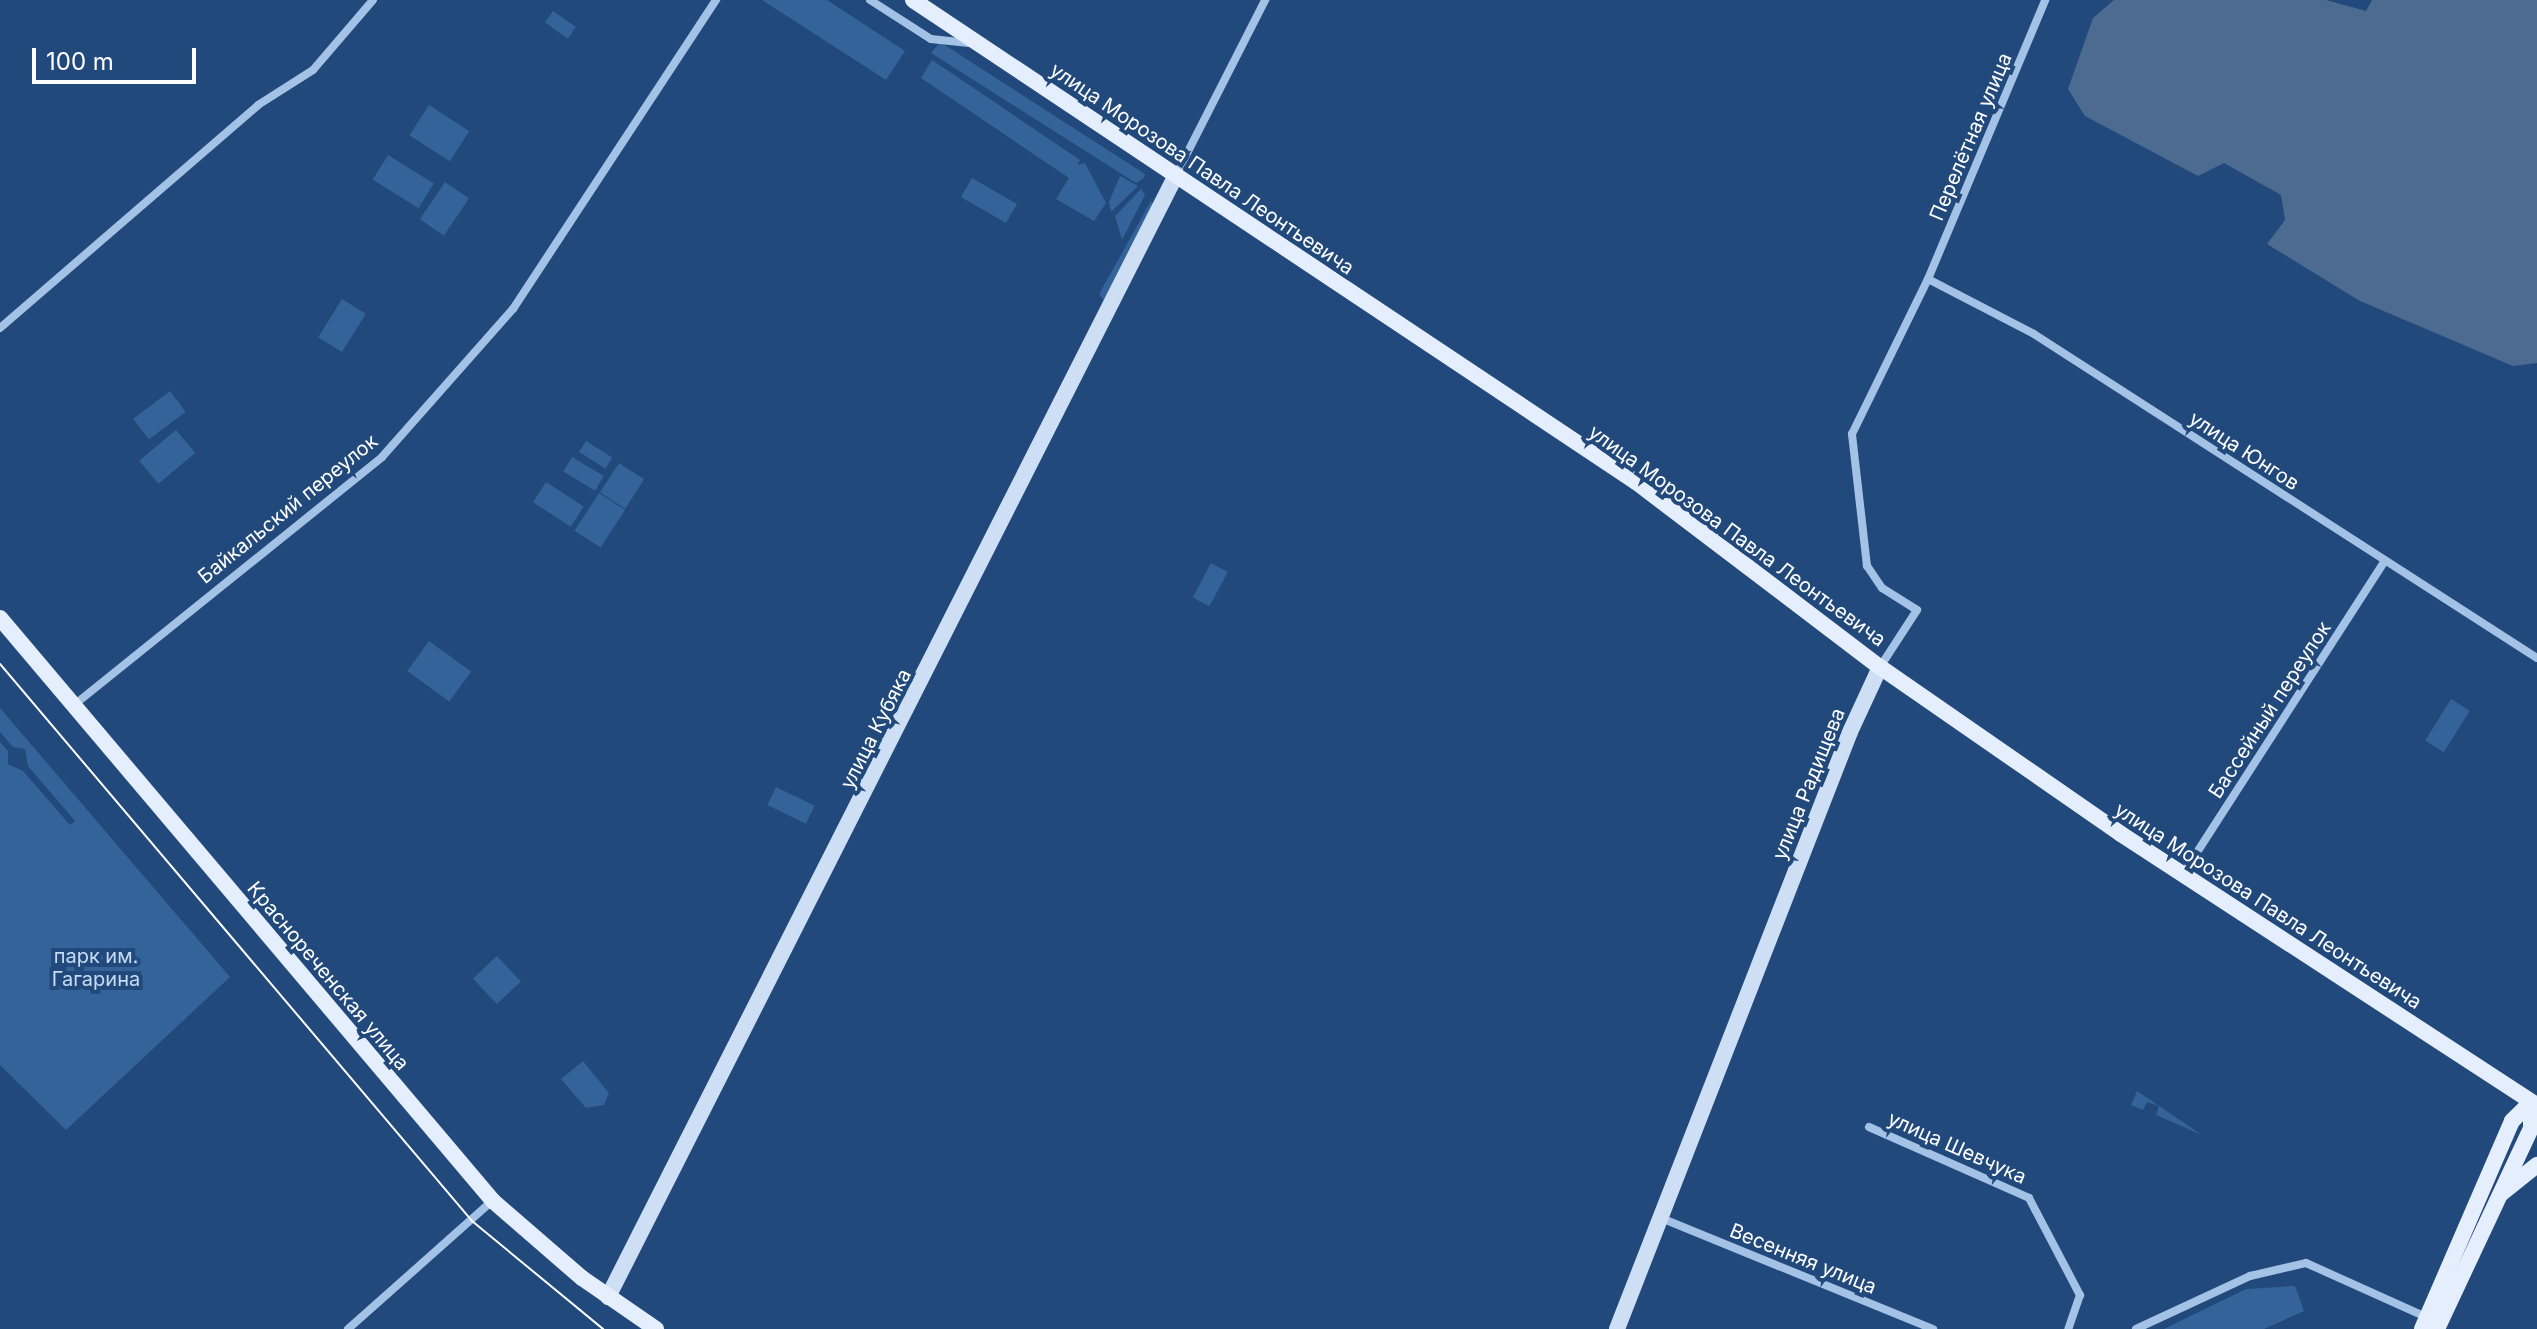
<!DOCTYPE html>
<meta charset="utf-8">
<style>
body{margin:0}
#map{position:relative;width:2537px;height:1329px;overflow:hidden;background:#21497b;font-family:Inter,sans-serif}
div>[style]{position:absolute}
.green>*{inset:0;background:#346399;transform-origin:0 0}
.water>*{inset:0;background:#4d6b90}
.street>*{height:8px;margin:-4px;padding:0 4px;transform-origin:4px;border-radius:4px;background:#a4c2e6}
.secondary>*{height:16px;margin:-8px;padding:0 8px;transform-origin:8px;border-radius:8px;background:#cedff5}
.primary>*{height:16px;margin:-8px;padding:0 8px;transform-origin:8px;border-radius:8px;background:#e5eefd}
.tram>*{height:2px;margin:-1px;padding:0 1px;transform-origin:1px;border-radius:1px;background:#fff}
span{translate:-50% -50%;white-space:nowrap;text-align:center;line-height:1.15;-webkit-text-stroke:8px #21497b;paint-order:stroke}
.street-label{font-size:20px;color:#fff}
.park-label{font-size:20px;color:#c7dcf5}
.scale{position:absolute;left:32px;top:48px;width:164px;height:36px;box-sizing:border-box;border:4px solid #fff;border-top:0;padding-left:10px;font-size:24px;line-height:28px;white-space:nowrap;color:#fff;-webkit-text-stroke:6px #21497b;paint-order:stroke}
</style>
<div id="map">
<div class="green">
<i style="clip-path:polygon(762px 0,827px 0,905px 51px,886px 80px)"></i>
<i style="left:553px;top:11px;width:28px;height:14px;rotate:35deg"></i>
<i style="clip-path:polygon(940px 42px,1145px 174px,1143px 179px,1136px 183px,931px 53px)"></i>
<i style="clip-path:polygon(932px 60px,1080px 160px,1077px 165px,1085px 163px,1106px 203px,1094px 221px,1056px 199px,1069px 178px,921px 78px)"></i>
<i style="left:429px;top:105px;width:48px;height:36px;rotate:33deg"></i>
<i style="left:388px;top:155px;width:54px;height:29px;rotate:32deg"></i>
<i style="clip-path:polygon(1120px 176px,1138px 186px,1111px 212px,1109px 202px)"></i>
<i style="left:972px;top:178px;width:52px;height:22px;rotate:30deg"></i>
<i style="left:445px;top:182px;width:29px;height:45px;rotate:34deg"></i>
<i style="clip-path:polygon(1141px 189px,1145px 195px,1122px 240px,1115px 216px)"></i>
<i style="clip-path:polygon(1151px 201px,1153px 203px,1106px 303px,1099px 294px)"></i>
<i style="left:342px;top:299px;width:28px;height:45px;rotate:32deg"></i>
<i style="left:170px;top:391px;width:26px;height:46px;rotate:53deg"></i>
<i style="left:176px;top:430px;width:30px;height:48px;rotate:50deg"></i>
<i style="left:586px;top:441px;width:31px;height:13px;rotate:32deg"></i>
<i style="left:572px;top:457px;width:37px;height:17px;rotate:31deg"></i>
<i style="left:619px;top:463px;width:30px;height:35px;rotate:33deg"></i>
<i style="left:546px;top:482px;width:45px;height:24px;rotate:33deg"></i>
<i style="left:599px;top:493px;width:31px;height:45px;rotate:33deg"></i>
<i style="left:1211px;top:563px;width:19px;height:39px;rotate:28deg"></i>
<i style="left:429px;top:641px;width:52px;height:37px;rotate:36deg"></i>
<i style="left:2451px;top:699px;width:22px;height:49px;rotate:32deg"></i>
<i style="clip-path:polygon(0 708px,230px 977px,66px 1130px,0 1065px,0 742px,8px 751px,8px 764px,23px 771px,70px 825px,75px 821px,28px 766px,25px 749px,13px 747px,0 732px)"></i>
<i style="left:776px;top:787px;width:43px;height:20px;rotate:26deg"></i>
<i style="left:497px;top:956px;width:35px;height:33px;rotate:47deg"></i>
<i style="clip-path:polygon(583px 1061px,609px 1093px,604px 1105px,586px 1108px,561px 1079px)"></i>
<i style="clip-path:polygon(2137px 1091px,2202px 1135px,2156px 1115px,2159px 1106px,2147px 1102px,2143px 1110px,2131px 1105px)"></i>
<i style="clip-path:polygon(2295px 1286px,2304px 1311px,2264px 1329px,2164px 1329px,2246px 1289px)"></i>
</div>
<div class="water">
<i style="clip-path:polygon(2114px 0,2326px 0,2366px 11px,2372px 0,2537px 0,2537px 363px,2513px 366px,2360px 301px,2267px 244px,2285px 220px,2281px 195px,2224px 163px,2198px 176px,2085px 116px,2068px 89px,2093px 18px)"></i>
</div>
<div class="street">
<i style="left:870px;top:0;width:72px;rotate:32.6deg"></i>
<i style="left:931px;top:39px;width:38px;rotate:6deg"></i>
<i style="left:1175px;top:177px;width:199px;rotate:-63deg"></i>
<i style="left:1928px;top:279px;width:119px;rotate:27.4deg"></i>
<i style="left:2034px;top:334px;width:598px;rotate:32.79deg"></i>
<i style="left:0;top:328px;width:341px;rotate:-40.8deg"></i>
<i style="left:258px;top:105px;width:65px;rotate:-32.5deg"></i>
<i style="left:313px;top:70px;width:92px;rotate:-49.4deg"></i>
<i style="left:1880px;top:667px;width:68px;rotate:-57deg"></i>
<i style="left:1917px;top:610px;width:41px;rotate:-147.8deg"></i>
<i style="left:1882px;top:588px;width:27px;rotate:-124deg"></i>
<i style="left:1867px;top:566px;width:133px;rotate:-96.5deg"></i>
<i style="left:1852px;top:434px;width:173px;rotate:-63.9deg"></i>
<i style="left:1928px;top:279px;width:303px;rotate:-67.2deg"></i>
<i style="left:74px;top:705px;width:395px;rotate:-38.8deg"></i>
<i style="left:382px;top:457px;width:198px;rotate:-48.5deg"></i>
<i style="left:513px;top:309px;width:370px;rotate:-56.7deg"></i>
<i style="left:2183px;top:874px;width:373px;rotate:-57.2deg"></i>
<i style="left:1869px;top:1127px;width:175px;rotate:23.9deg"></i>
<i style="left:2029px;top:1198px;width:110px;rotate:62.3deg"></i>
<i style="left:2080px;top:1295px;width:36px;rotate:109deg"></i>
<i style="left:1661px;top:1218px;width:294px;rotate:22.2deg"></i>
<i style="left:348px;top:1329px;width:193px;rotate:-41.6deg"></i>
<i style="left:2136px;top:1329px;width:126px;rotate:-24.9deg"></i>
<i style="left:2250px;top:1276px;width:57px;rotate:-13.1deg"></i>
<i style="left:2306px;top:1263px;width:132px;rotate:24.2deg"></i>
</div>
<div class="secondary">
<i style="left:608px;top:1297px;width:1255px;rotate:-63.15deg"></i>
<i style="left:1617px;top:1329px;width:641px;rotate:-68.68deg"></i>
<i style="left:1850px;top:732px;width:72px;rotate:-65.2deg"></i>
</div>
<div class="primary">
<i style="left:913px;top:0;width:869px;rotate:33.69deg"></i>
<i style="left:1636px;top:482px;width:306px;rotate:37.2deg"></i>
<i style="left:1880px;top:667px;width:293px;rotate:34.7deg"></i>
<i style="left:2121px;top:834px;width:496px;rotate:33.1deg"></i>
<i style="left:0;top:618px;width:764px;rotate:49.78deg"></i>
<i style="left:493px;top:1201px;width:118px;rotate:40.9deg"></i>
<i style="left:582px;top:1278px;width:90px;rotate:34.6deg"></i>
<i style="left:2502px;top:1193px;width:45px;rotate:-38.7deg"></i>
<i style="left:2422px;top:1329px;width:227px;rotate:-66.6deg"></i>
<i style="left:2512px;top:1121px;width:27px;rotate:-45deg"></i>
<i style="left:2437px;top:1329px;width:222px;rotate:-64.9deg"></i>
<i style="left:2531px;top:1128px;width:26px;rotate:-90deg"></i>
</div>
<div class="tram">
<i style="left:0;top:664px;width:730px;rotate:49.72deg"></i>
<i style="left:472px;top:1221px;width:170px;rotate:39.5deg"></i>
</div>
<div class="street-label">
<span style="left:1971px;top:137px;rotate:-67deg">Перелётная улица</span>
<span style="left:1202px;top:169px;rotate:34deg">улица Морозова Павла Леонтьевича</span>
<span style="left:2244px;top:451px;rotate:33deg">улица Юнгов</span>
<span style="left:288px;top:509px;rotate:-39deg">Байкальский переулок</span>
<span style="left:1737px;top:536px;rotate:36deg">улица Морозова Павла Леонтьевича</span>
<span style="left:2270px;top:710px;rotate:-57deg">Бассейный переулок</span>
<span style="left:876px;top:729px;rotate:-63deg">улица Кубяка</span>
<span style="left:1809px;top:784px;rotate:-68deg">улица Радищева</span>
<span style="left:2268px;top:906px;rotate:33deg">улица Морозова Павла Леонтьевича</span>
<span style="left:328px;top:976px;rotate:50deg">Краснореченская улица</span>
<span style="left:1957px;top:1148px;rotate:24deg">улица Шевчука</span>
<span style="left:1803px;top:1259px;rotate:22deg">Весенняя улица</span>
</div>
<div class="park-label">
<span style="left:96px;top:968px">парк им.<br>Гагарина</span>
</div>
<div class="scale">100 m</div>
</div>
